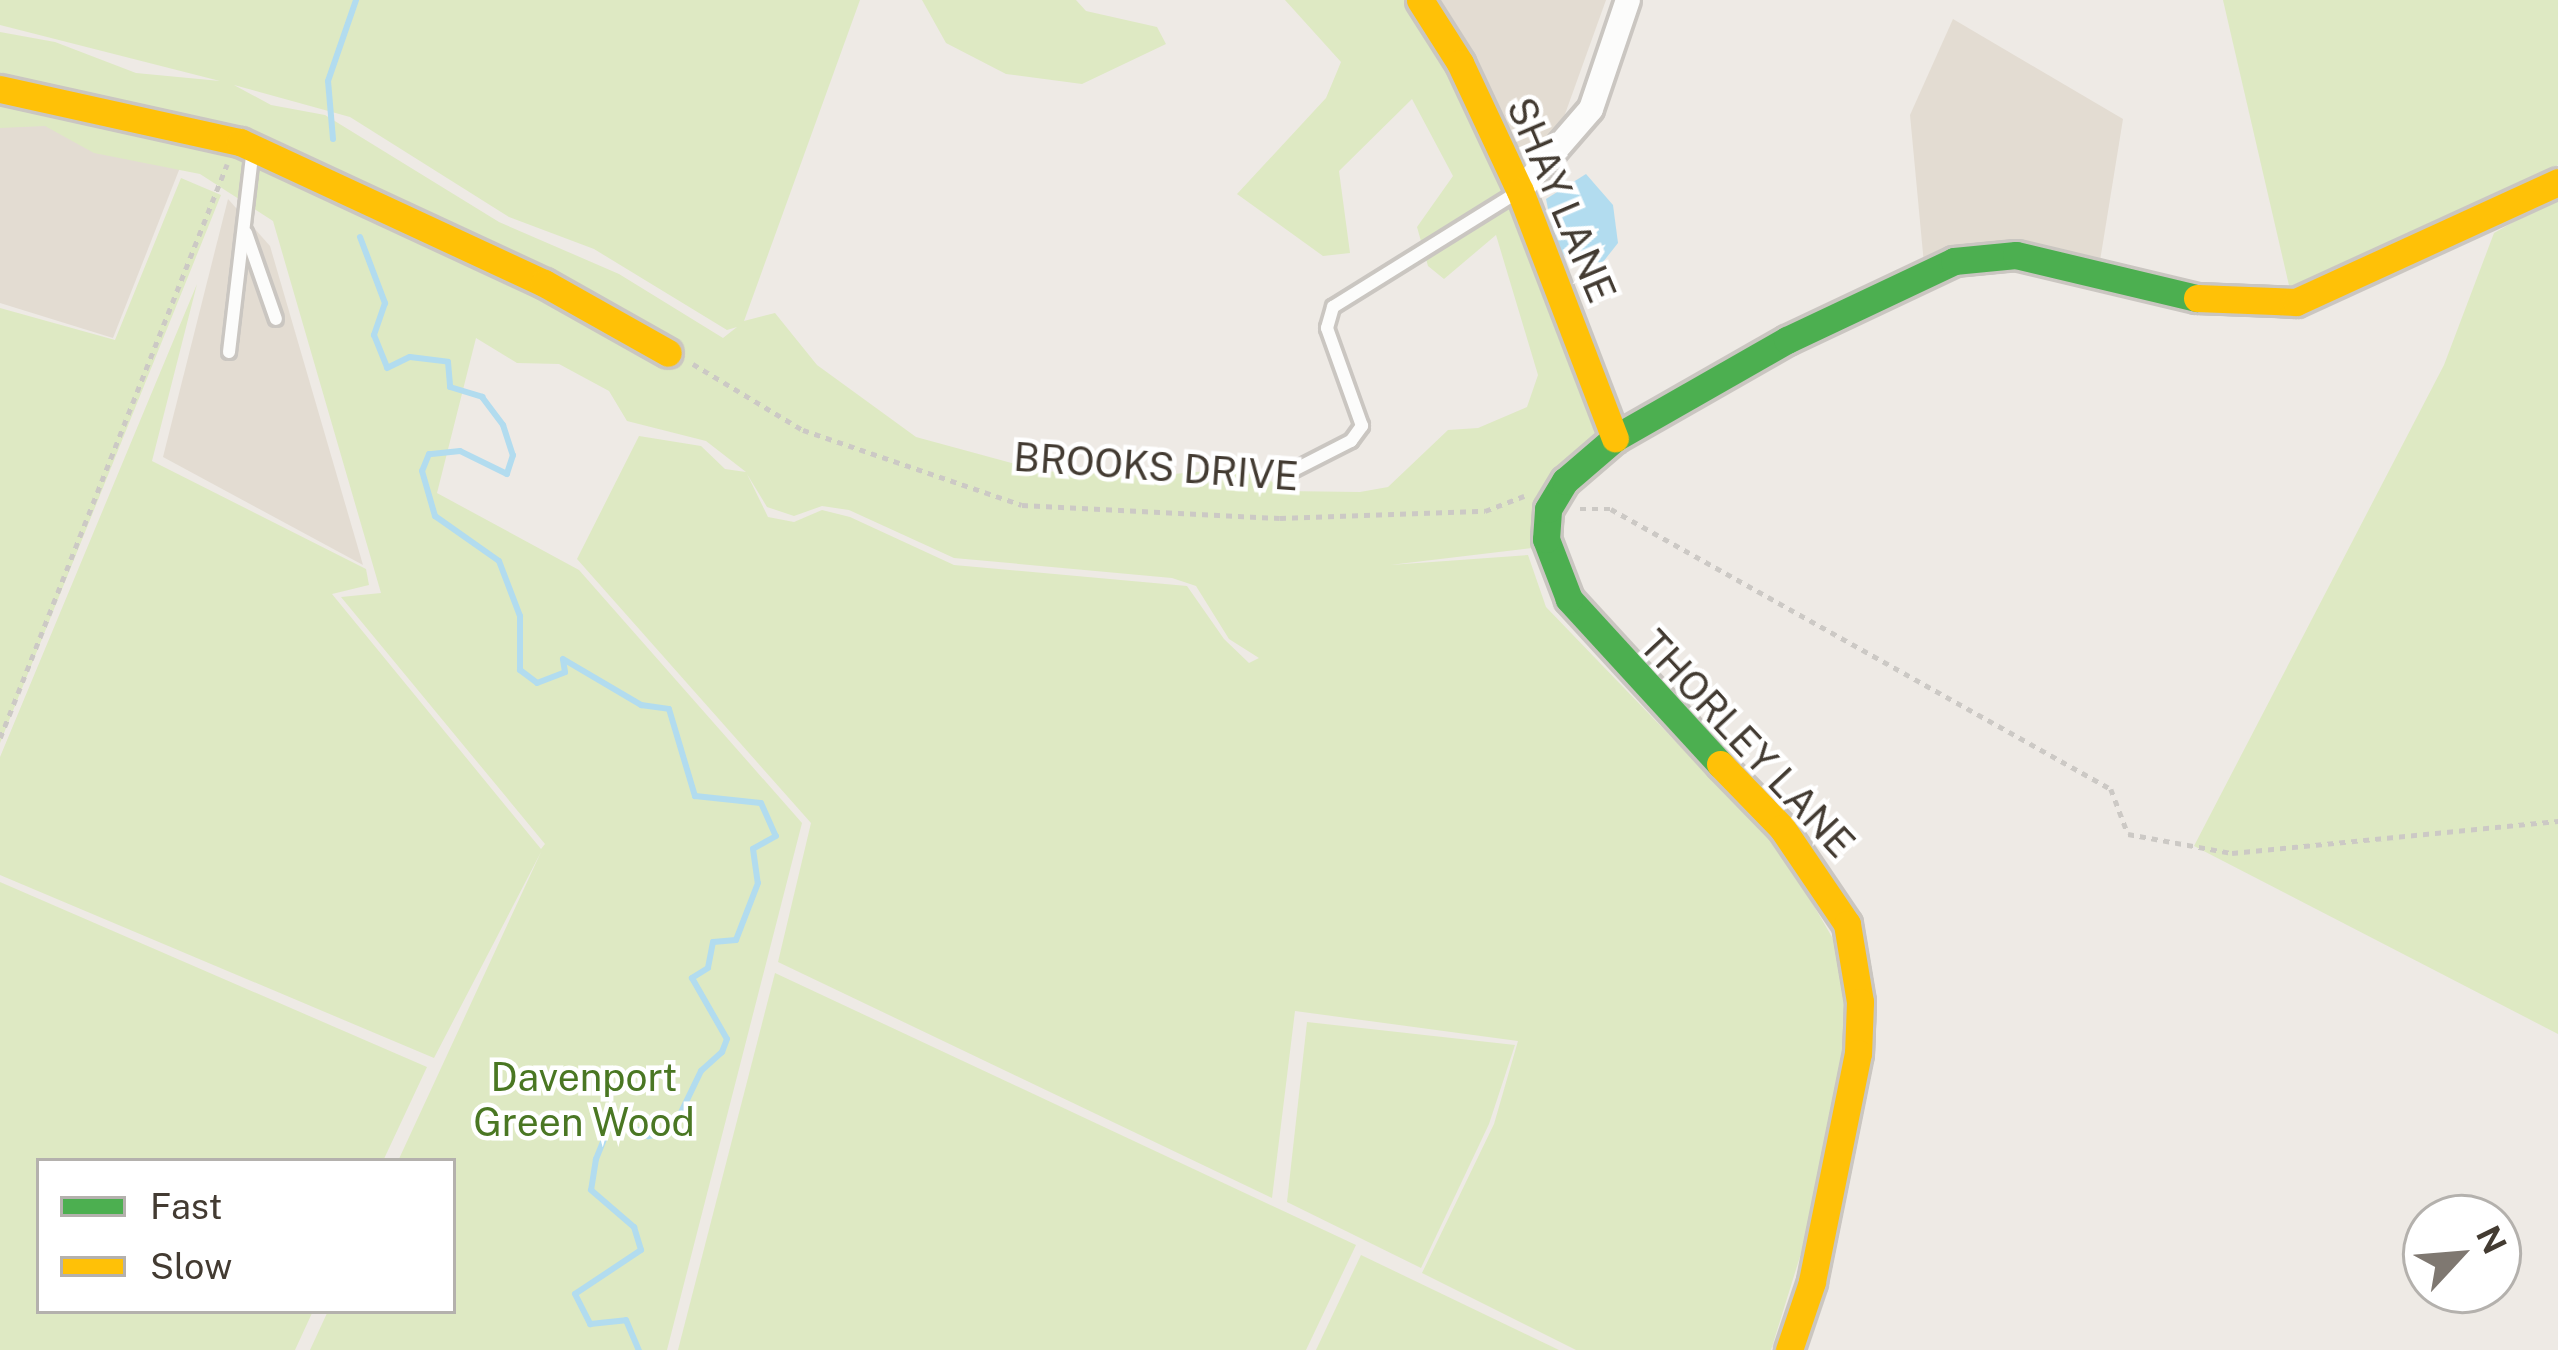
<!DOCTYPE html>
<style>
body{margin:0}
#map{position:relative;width:2558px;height:1350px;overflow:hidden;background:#eeeae5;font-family:"Public Sans",sans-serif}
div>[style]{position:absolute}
.residential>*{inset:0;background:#e3dcd2}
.green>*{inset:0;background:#dee9c3}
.water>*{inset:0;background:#b2dcef}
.stream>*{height:6px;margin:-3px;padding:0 3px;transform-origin:3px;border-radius:3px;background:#b2dcef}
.path>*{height:4.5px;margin-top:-2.25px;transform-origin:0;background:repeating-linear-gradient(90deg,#ccc9c5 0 6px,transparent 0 12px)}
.roads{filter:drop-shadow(3px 0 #cac6c1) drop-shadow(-3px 0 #cac6c1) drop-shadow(0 3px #cac6c1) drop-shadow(0 -3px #cac6c1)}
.lane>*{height:12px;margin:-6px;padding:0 6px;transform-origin:6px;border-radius:6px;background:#fcfcfb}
.street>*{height:24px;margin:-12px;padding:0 12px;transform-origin:12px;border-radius:12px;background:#fcfcfb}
.fast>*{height:27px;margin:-13.5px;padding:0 13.5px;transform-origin:13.5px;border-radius:13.5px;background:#4caf50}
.slow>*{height:27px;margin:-13.5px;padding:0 13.5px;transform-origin:13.5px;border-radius:13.5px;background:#ffc107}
span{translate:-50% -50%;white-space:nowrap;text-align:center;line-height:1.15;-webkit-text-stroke:9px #fff;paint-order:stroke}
.street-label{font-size:39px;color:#433b32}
.park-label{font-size:39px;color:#4a7723}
.legend{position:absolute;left:36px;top:1158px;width:420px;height:156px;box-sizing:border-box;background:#fff;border:3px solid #b4b1ad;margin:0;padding:15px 21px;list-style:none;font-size:36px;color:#433b32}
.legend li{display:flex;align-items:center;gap:24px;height:60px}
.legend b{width:60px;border:3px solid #b4b1ad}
.north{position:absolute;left:2402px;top:1194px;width:120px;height:120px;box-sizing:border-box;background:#fff;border:3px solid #b4b1ad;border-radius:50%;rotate:64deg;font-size:33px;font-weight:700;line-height:48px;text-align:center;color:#433b32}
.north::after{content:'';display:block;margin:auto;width:42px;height:54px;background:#7f7871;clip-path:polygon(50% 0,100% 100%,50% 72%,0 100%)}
</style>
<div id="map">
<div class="residential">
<i style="clip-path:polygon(1420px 0,1606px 0,1555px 142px,1508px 166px)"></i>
<i style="clip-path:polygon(1953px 19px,2123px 119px,2099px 267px,1924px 264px,1910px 115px)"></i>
<i style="clip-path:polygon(0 89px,194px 132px,113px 338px,0 303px)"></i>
<i style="clip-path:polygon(228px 199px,270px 246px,363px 565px,163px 457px)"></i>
</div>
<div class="green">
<i style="clip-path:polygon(evenodd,0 0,860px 0,744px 321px,775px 313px,817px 365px,916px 437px,1041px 471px,1150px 476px,1254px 467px,1283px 491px,1360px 492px,1388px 487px,1448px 430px,1478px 428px,1527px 407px,1538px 375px,1496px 235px,1444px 279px,1428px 266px,1417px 227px,1453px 176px,1412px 99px,1339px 171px,1350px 253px,1323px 256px,1237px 194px,1326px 98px,1341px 62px,1285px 0,1420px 0,1615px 438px,1590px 457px,1540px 547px,1390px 565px,1528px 555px,1546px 607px,1784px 854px,1840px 951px,1849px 1028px,1807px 1234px,1771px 1350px,1576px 1350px,1422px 1273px,1494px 1124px,1518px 1041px,1295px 1011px,1272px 1198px,778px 962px,811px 823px,577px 559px,639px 436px,701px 446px,725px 469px,746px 472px,706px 441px,627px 421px,609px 391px,559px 364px,517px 363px,476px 338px,437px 493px,579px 570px,802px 823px,667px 1350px,310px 1350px,328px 1311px,453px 1311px,453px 1161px,398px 1161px,541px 852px,434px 1058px,0 875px,0 757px,197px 284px,152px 461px,366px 569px,369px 585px,332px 594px,541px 849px,545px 844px,341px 597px,381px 593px,273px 221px,200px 174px,94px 153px,45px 126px,0 128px,0 32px,55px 42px,136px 73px,220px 81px,0 25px,0 0,234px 85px,350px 117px,509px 217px,594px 249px,727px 330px,737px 327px,723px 338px,619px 274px,499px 222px,325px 115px,271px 105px,234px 85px,0 0,747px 474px,767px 507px,794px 516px,822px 506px,849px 510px,954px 558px,1172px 578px,1196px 586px,1229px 639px,1259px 658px,1249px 663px,1224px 639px,1187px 586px,954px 565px,850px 517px,822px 510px,794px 522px,768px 517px,747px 474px)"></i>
<i style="clip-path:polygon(922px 0,1076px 0,1086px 11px,1157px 27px,1166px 44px,1082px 84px,1006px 74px,946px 43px)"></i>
<i style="clip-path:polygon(2223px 0,2558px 0,2558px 165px,2291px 294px)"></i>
<i style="clip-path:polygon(181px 178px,221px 195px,0 743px,0 308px,115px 340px)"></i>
<i style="clip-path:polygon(2558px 197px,2558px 1034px,2194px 846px,2444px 365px,2494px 233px)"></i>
<i style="clip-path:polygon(0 882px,427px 1067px,383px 1161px,39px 1161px,39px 1311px,313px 1311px,295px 1350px,0 1350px)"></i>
<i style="clip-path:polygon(775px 973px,1356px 1245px,1306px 1350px,678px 1350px)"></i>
<i style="clip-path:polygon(1307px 1022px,1515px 1045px,1489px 1124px,1421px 1268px,1287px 1202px)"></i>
<i style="clip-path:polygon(1361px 1255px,1559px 1350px,1316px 1350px)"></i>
</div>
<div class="water">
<i style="clip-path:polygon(1586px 174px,1613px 205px,1618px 243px,1603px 262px,1571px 264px,1555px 243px,1546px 199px)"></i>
</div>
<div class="stream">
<i style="left:333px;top:139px;width:58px;rotate:-94.9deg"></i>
<i style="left:328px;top:81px;width:86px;rotate:-70.9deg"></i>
<i style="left:360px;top:237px;width:71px;rotate:69.3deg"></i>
<i style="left:385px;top:303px;width:34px;rotate:109deg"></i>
<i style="left:374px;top:335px;width:35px;rotate:68deg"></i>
<i style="left:387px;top:368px;width:25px;rotate:-26deg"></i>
<i style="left:410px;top:357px;width:38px;rotate:7deg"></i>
<i style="left:448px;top:362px;width:25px;rotate:85deg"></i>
<i style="left:450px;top:387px;width:34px;rotate:17deg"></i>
<i style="left:482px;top:397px;width:35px;rotate:53deg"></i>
<i style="left:503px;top:425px;width:32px;rotate:72deg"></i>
<i style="left:513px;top:455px;width:20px;rotate:108deg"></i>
<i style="left:507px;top:474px;width:52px;rotate:-153.9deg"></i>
<i style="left:460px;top:451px;width:31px;rotate:174deg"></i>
<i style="left:429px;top:454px;width:18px;rotate:112deg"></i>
<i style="left:422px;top:471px;width:47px;rotate:73.9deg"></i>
<i style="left:435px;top:516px;width:78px;rotate:35.1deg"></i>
<i style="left:499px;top:561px;width:59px;rotate:69.1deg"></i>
<i style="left:520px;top:616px;width:54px;rotate:90deg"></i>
<i style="left:520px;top:670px;width:21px;rotate:37deg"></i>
<i style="left:537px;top:683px;width:30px;rotate:-21deg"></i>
<i style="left:565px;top:672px;width:13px;rotate:-99deg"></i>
<i style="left:563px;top:659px;width:91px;rotate:30.5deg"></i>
<i style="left:641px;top:705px;width:28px;rotate:8deg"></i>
<i style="left:669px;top:709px;width:91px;rotate:73.4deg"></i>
<i style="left:695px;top:796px;width:66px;rotate:6.1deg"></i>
<i style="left:761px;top:803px;width:36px;rotate:66deg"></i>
<i style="left:776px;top:836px;width:26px;rotate:151deg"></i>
<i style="left:753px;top:849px;width:34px;rotate:82deg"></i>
<i style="left:758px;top:883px;width:61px;rotate:111.1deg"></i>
<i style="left:736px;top:940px;width:23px;rotate:175deg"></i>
<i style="left:713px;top:942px;width:26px;rotate:101deg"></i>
<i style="left:708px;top:968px;width:19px;rotate:148deg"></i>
<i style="left:692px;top:978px;width:70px;rotate:60.2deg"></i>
<i style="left:727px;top:1039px;width:14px;rotate:111deg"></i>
<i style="left:722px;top:1052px;width:28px;rotate:138deg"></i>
<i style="left:701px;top:1071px;width:67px;rotate:115.8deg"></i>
<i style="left:672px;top:1131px;width:25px;rotate:168deg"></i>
<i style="left:648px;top:1136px;width:28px;rotate:-150deg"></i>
<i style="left:624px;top:1122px;width:16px;rotate:162deg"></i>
<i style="left:609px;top:1127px;width:35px;rotate:112deg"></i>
<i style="left:596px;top:1159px;width:31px;rotate:99deg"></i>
<i style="left:591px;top:1190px;width:57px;rotate:40.7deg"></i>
<i style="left:634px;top:1227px;width:24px;rotate:73deg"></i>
<i style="left:641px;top:1250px;width:79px;rotate:146.3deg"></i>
<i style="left:575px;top:1294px;width:34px;rotate:63deg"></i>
<i style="left:590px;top:1324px;width:36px;rotate:-6deg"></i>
<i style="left:626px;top:1320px;width:33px;rotate:67deg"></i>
</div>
<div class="path">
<i style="left:693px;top:364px;width:128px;rotate:31deg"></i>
<i style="left:803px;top:430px;width:231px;rotate:18.9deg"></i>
<i style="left:1022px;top:505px;width:258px;rotate:2.9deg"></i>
<i style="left:1280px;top:518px;width:205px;rotate:-2deg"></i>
<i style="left:1485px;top:511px;width:42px;rotate:-21deg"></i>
<i style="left:1580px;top:509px;width:31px"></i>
<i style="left:1611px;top:509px;width:573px;rotate:29.25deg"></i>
<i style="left:2111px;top:789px;width:48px;rotate:69.3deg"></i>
<i style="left:2128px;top:834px;width:106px;rotate:10.4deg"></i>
<i style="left:2232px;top:853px;width:328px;rotate:-5.6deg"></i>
<i style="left:0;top:738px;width:617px;rotate:-68.42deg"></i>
</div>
<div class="roads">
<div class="lane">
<i style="left:246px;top:233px;width:91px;rotate:70.8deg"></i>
<i style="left:229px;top:352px;width:204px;rotate:-83.3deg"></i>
<i style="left:1294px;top:470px;width:64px;rotate:-27deg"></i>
<i style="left:1351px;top:441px;width:19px;rotate:-54deg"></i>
<i style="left:1362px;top:426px;width:104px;rotate:-109.7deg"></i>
<i style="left:1327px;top:328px;width:22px;rotate:-74deg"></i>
<i style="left:1333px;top:307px;width:219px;rotate:-31.9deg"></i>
</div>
<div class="street">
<i style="left:1520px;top:191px;width:108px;rotate:-49.1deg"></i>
<i style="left:1591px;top:109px;width:115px;rotate:-71.3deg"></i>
</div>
<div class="fast">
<i style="left:1720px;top:764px;width:224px;rotate:-132.5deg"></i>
<i style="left:1569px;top:599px;width:64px;rotate:-111deg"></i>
<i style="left:1546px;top:539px;width:30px;rotate:-86deg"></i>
<i style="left:1548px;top:509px;width:33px;rotate:-59deg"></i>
<i style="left:1565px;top:481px;width:66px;rotate:-40.7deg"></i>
<i style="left:1615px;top:438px;width:198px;rotate:-29.7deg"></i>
<i style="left:1787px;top:340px;width:185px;rotate:-25.3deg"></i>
<i style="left:1954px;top:261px;width:62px;rotate:-5.5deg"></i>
<i style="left:2016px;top:255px;width:186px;rotate:13.4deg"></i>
</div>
<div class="slow">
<i style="left:1420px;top:0;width:75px;rotate:57.6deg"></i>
<i style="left:1460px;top:63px;width:141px;rotate:64.9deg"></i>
<i style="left:1520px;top:191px;width:265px;rotate:69deg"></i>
<i style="left:0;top:89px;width:246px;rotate:12.5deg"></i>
<i style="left:240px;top:142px;width:335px;rotate:24.9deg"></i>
<i style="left:544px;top:283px;width:142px;rotate:29.4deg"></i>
<i style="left:2197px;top:298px;width:99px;rotate:2.3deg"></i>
<i style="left:2296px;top:302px;width:288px;rotate:-24.6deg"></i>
<i style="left:1720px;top:764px;width:89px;rotate:45.9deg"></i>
<i style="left:1782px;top:828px;width:116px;rotate:55.9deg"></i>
<i style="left:1847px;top:924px;width:79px;rotate:80.5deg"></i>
<i style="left:1860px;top:1002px;width:51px;rotate:92.2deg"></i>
<i style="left:1858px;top:1053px;width:234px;rotate:101.4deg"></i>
<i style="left:1812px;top:1282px;width:72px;rotate:108.7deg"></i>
</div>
</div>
<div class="street-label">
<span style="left:1561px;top:200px;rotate:67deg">SHAY LANE</span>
<span style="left:1156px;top:467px;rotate:4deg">BROOKS DRIVE</span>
<span style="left:1747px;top:744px;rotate:47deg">THORLEY LANE</span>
</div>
<div class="park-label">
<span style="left:584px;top:1100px">Davenport<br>Green Wood</span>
</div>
<ul class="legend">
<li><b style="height:15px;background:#4caf50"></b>Fast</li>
<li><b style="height:15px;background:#ffc107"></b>Slow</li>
</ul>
<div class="north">N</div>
</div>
